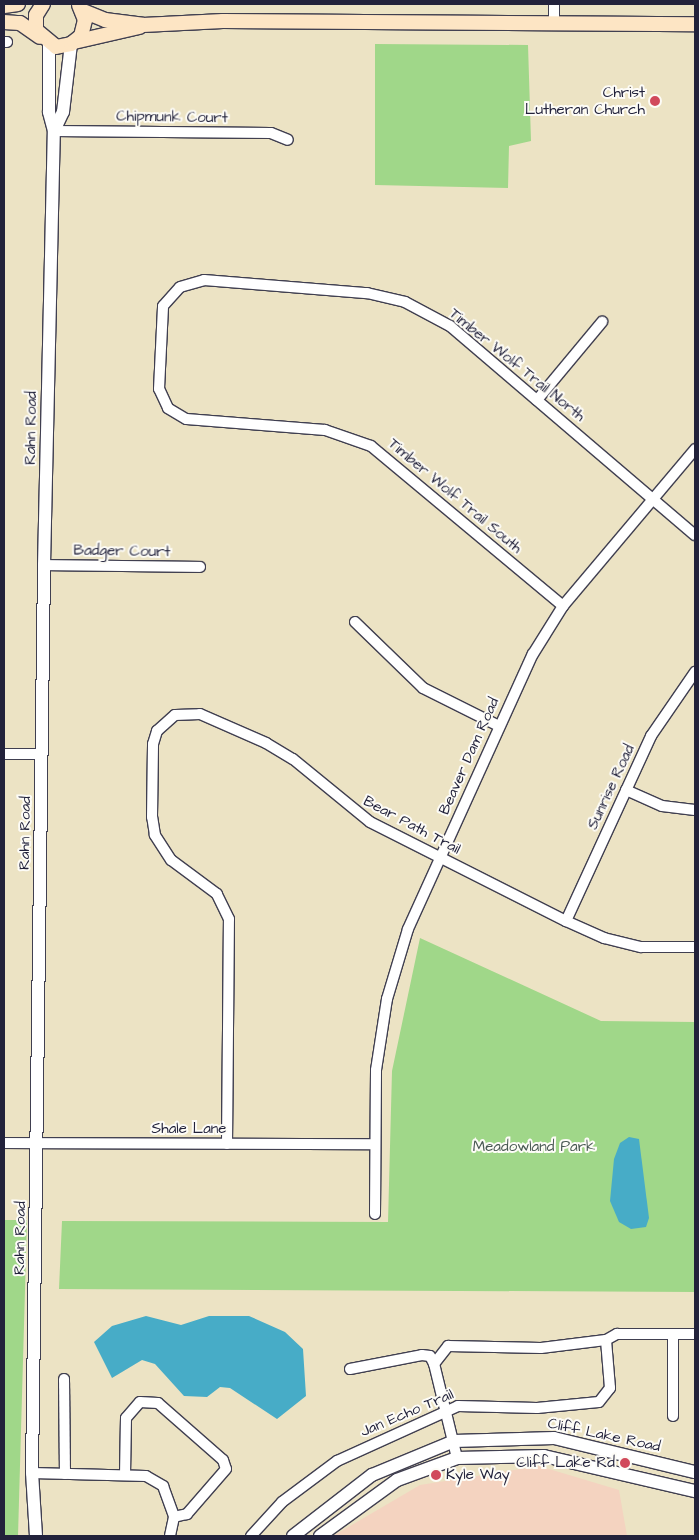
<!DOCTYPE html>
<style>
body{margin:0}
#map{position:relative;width:699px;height:1540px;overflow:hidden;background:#ece3c4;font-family:"Architects Daughter",sans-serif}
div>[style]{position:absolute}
.built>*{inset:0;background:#f4d3c0}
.green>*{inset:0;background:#a0d789}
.water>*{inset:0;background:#47acc7}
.roads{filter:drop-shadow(1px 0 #403f50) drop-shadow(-1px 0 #403f50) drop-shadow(0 1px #403f50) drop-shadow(0 -1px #403f50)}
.minor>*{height:10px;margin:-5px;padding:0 5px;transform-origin:5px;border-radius:5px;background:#fff}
.tertiary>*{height:12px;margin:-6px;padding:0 6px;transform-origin:6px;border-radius:6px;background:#fff}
.secondary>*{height:14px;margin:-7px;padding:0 7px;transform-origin:7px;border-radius:7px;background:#fde5c4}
.dots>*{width:14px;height:14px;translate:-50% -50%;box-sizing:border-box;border:2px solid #fdfcf7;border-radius:50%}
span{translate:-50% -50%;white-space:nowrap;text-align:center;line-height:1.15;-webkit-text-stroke:4px #fdfcf7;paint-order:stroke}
.poi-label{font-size:15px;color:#22223b}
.right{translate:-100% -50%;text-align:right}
.left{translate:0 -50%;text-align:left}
.street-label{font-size:15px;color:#22223b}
.park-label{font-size:15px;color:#485852}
.frame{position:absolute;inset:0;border:5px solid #22223b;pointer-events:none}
</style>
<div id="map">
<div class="built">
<i style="clip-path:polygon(539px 1466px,619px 1490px,627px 1536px,333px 1536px,420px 1485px)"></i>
</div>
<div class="green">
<i style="clip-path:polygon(375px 44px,528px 45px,531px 141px,509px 146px,508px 188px,375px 185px)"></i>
<i style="clip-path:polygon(420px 938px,601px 1021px,695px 1022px,695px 1292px,59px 1289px,62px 1221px,388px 1222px,392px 1071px)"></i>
<i style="clip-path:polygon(4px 1220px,27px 1220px,18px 1536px,4px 1536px)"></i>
</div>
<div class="water">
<i style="clip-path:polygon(629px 1137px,639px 1139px,649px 1218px,646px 1227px,631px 1229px,619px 1222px,610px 1201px,614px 1159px,620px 1143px)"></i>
<i style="clip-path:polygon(146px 1316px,181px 1325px,209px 1316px,249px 1316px,285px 1332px,303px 1349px,306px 1396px,277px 1419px,230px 1388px,220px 1387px,207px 1397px,184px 1396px,155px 1364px,142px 1360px,112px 1378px,94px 1342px,112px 1326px)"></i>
</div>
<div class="roads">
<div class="minor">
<i style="left:554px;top:22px;width:18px;rotate:-90deg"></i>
<i style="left:4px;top:42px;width:3px"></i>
<i style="left:54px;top:131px;width:217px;rotate:0.5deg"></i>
<i style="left:271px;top:133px;width:18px;rotate:22deg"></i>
<i style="left:537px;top:400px;width:102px;rotate:-50.2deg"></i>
<i style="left:44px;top:565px;width:156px;rotate:0.7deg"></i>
<i style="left:563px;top:606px;width:250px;rotate:-140.2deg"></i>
<i style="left:371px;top:446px;width:49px;rotate:-160.8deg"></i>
<i style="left:325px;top:430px;width:139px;rotate:-175.5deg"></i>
<i style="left:186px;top:419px;width:21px;rotate:-149deg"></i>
<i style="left:168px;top:408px;width:21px;rotate:-115deg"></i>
<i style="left:159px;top:389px;width:83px;rotate:-87.2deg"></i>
<i style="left:163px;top:306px;width:25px;rotate:-48deg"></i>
<i style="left:180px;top:287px;width:25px;rotate:-16deg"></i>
<i style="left:204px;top:280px;width:164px;rotate:4.6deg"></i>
<i style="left:367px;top:293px;width:39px;rotate:13deg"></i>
<i style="left:405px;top:302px;width:51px;rotate:28.1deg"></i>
<i style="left:450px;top:326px;width:322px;rotate:40.5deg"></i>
<i style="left:355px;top:622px;width:95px;rotate:44.1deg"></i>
<i style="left:423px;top:688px;width:85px;rotate:26.6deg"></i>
<i style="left:4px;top:754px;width:38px"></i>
<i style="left:626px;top:790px;width:39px;rotate:24deg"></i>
<i style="left:662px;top:806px;width:33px;rotate:7deg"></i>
<i style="left:566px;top:921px;width:204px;rotate:-65.3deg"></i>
<i style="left:651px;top:736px;width:78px;rotate:-55.5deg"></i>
<i style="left:4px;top:1143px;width:371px;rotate:0.2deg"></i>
<i style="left:227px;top:1144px;width:225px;rotate:-89.5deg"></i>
<i style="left:229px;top:919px;width:28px;rotate:-116deg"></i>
<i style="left:217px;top:894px;width:57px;rotate:-143.5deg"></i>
<i style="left:171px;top:860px;width:30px;rotate:-123deg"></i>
<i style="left:155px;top:835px;width:18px;rotate:-99deg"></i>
<i style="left:152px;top:817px;width:73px;rotate:-89.2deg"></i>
<i style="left:153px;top:744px;width:14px;rotate:-73deg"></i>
<i style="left:157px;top:731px;width:24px;rotate:-42deg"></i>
<i style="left:175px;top:715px;width:25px;rotate:-2deg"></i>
<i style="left:200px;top:714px;width:72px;rotate:23.7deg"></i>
<i style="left:266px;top:743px;width:31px;rotate:31deg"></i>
<i style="left:293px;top:759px;width:99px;rotate:39.3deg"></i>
<i style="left:370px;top:822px;width:220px;rotate:26.8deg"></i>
<i style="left:566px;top:921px;width:42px;rotate:24.1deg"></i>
<i style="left:604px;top:938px;width:38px;rotate:14deg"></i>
<i style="left:641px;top:947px;width:54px"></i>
<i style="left:375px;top:1214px;width:144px;rotate:-89.6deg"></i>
<i style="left:376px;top:1070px;width:72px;rotate:-81.2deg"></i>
<i style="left:387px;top:999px;width:73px;rotate:-73.3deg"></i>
<i style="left:408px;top:929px;width:302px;rotate:-65.6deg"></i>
<i style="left:533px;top:654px;width:57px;rotate:-58deg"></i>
<i style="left:563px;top:606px;width:205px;rotate:-49.9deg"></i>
<i style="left:350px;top:1369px;width:73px;rotate:-11deg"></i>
<i style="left:422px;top:1355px;width:8px;rotate:7deg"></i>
<i style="left:430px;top:1356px;width:9px;rotate:63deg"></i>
<i style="left:64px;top:1379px;width:95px;rotate:89.4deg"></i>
<i style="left:673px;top:1416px;width:82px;rotate:-90deg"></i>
<i style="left:457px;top:1458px;width:97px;rotate:-103.7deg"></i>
<i style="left:434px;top:1364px;width:23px;rotate:-52deg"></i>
<i style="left:448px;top:1346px;width:93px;rotate:1.2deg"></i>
<i style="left:541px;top:1348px;width:65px;rotate:-7deg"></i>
<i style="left:606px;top:1340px;width:13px;rotate:-29deg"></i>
<i style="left:617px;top:1334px;width:78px"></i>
<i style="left:32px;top:1473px;width:114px;rotate:1.5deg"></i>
<i style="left:146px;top:1476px;width:20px;rotate:30deg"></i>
<i style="left:163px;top:1486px;width:33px;rotate:70deg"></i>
<i style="left:174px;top:1517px;width:19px;rotate:102deg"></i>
<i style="left:125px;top:1475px;width:57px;rotate:-89deg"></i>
<i style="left:126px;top:1418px;width:21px;rotate:-49deg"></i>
<i style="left:140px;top:1402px;width:18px;rotate:3deg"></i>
<i style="left:158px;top:1403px;width:86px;rotate:41.2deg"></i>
<i style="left:223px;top:1460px;width:9px;rotate:72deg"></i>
<i style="left:226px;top:1469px;width:60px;rotate:130.9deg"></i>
<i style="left:187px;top:1514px;width:13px;rotate:167deg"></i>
<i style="left:251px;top:1536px;width:46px;rotate:-47.6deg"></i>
<i style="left:282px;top:1502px;width:69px;rotate:-36.7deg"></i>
<i style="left:337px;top:1461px;width:133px;rotate:-24.4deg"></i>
<i style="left:458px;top:1406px;width:79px;rotate:1.5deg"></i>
<i style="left:537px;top:1408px;width:62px;rotate:-5.5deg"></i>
<i style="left:599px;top:1402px;width:18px;rotate:-52deg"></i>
<i style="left:610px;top:1388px;width:48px;rotate:-94.8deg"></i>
</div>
<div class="tertiary">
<i style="left:54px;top:131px;width:21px;rotate:-65deg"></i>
<i style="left:63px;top:112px;width:68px;rotate:-83.3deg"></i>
<i style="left:36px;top:1536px;width:63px;rotate:-93.6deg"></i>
<i style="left:32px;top:1473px;width:908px;rotate:-89.24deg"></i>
<i style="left:44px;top:565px;width:434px;rotate:-88.7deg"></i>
<i style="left:54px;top:131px;width:20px;rotate:-105deg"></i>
<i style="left:49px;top:112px;width:68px;rotate:-90deg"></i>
<i style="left:293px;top:1536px;width:100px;rotate:-37.7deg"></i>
<i style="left:372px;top:1475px;width:89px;rotate:-22.5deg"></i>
<i style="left:454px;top:1441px;width:100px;rotate:-1.7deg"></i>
<i style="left:554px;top:1438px;width:145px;rotate:13.6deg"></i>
<i style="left:320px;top:1536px;width:95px;rotate:-36deg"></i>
<i style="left:397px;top:1480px;width:64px;rotate:-20.1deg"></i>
<i style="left:457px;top:1458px;width:87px;rotate:-1.3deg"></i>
<i style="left:544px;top:1456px;width:155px;rotate:13.1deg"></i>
</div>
<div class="secondary">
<i style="left:43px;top:4px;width:13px;rotate:122deg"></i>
<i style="left:36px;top:15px;width:15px;rotate:90deg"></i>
<i style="left:36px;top:30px;width:26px;rotate:40deg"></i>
<i style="left:56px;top:47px;width:15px;rotate:-11deg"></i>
<i style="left:71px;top:44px;width:13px;rotate:-39deg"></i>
<i style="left:81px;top:36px;width:16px;rotate:-76deg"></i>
<i style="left:85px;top:20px;width:16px;rotate:-112deg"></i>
<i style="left:4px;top:6px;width:14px;rotate:-8deg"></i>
<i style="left:83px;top:11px;width:24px;rotate:22deg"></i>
<i style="left:105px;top:20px;width:38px;rotate:7deg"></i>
<i style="left:143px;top:25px;width:80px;rotate:-2.9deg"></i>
<i style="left:223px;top:21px;width:472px;rotate:0.4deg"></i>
<i style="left:4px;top:22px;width:16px;rotate:4deg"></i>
<i style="left:20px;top:23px;width:24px;rotate:35deg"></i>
<i style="left:74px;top:42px;width:67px;rotate:-13deg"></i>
</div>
</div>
<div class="dots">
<i style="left:655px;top:101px;background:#d1495b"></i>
<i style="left:625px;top:1463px;background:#d1495b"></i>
<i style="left:436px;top:1475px;background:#d1495b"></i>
</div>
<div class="poi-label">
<span class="right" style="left:645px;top:101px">Christ<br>Lutheran Church</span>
<span class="right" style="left:615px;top:1463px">Cliff Lake Rd</span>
<span class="left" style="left:446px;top:1475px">Kyle Way</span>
</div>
<div class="street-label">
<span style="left:172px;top:117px;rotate:1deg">Chipmunk Court</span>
<span style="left:517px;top:365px;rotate:39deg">Timber Wolf Trail North</span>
<span style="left:31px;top:428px;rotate:-89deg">Rahn Road</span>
<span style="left:455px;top:496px;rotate:40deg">Timber Wolf Trail South</span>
<span style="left:122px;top:551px;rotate:1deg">Badger Court</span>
<span style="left:469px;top:756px;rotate:-66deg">Beaver Dam Road</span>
<span style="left:611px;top:787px;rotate:-65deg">Sunrise Road</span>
<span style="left:412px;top:825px;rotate:28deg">Bear Path Trail</span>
<span style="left:25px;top:833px;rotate:-89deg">Rahn Road</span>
<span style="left:189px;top:1129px">Shale Lane</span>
<span style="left:20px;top:1238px;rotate:-89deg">Rahn Road</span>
<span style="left:407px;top:1413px;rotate:-23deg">Jan Echo Trail</span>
<span style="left:604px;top:1435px;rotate:12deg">Cliff Lake Road</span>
</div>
<div class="park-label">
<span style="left:534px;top:1147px">Meadowland Park</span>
</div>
<div class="frame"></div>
</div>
